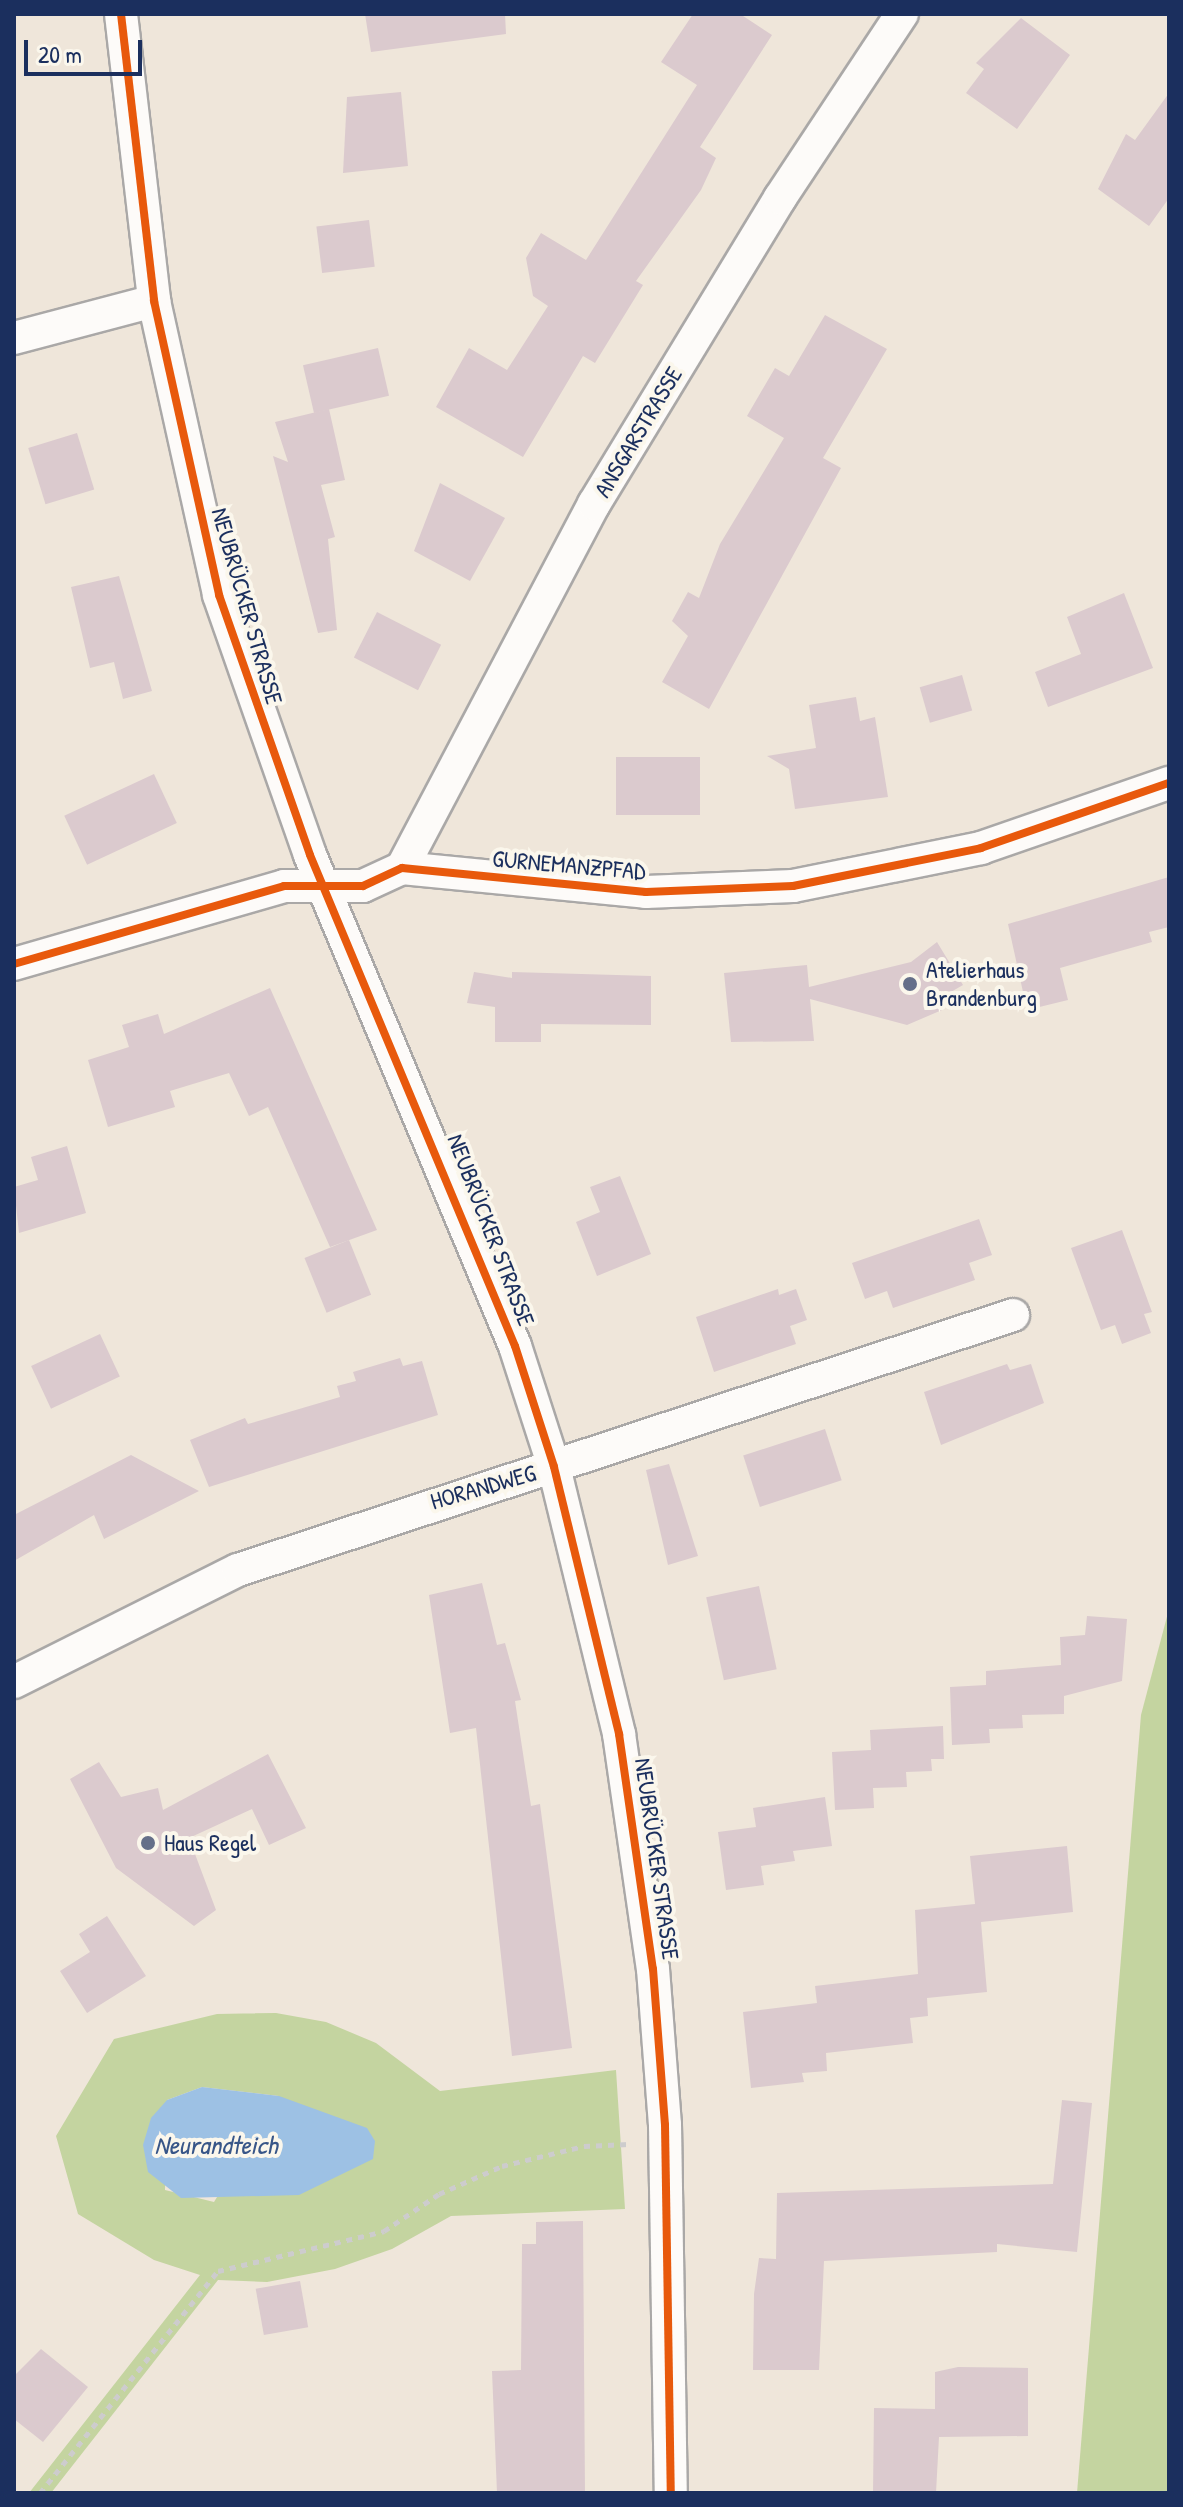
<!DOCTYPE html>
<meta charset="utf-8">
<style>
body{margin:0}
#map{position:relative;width:1183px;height:2507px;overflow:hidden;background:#efe6da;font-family:"Patrick Hand",sans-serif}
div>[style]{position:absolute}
.green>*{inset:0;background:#c4d4a0}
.water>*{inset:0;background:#9dc1e4}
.building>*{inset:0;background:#dbcace;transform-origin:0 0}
.path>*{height:5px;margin-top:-2.5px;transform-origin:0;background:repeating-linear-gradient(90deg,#cdcccd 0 6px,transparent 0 12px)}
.roads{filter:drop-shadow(2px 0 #aaa8a7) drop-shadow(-2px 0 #aaa8a7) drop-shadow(0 2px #aaa8a7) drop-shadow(0 -2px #aaa8a7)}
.street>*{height:32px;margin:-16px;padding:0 16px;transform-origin:16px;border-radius:16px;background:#fdfbf9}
.cycleway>*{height:8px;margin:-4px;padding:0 4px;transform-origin:4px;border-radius:4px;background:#e8590c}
.dots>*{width:22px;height:22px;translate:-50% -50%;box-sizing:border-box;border:4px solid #fbf7ec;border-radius:50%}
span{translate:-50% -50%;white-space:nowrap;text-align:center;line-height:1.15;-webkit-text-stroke:8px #fbf7ec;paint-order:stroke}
.street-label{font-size:24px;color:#1b2f5e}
.poi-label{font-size:24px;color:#1b2f5e}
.left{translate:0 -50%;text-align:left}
.water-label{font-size:26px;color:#385688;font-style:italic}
.frame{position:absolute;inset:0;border:16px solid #1b2f5e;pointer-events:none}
.scale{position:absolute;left:24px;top:40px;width:118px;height:36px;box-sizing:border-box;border:4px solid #1b2f5e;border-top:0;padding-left:10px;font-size:24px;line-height:28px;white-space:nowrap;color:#1b2f5e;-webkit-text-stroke:6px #fbf7ec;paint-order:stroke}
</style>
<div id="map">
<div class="green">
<i style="clip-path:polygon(1169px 1609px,1169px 2493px,1077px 2493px,1141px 1715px)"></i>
<i style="clip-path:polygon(evenodd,276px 2013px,326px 2022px,376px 2043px,440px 2091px,616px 2070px,625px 2209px,451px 2216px,392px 2249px,335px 2269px,267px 2282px,218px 2280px,51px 2493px,29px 2493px,200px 2275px,154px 2260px,78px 2214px,56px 2136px,114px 2039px,217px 2014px,276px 2013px,202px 2087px,279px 2096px,214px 2202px,165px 2190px,167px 2100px,202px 2087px)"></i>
</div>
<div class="water">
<i style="clip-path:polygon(202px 2087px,279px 2096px,367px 2128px,375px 2141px,373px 2159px,299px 2195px,181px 2198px,148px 2172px,143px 2145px,151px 2118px,167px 2100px)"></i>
</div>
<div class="building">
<i style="clip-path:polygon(365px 14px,505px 14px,506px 34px,371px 52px)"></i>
<i style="clip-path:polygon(693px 14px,740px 14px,772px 35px,700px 147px,716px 158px,701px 190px,636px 281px,643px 285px,595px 363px,583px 356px,523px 457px,436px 407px,469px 348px,507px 370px,548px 306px,533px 296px,526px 258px,541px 233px,586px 260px,697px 85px,661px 62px)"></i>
<i style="clip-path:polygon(1021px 18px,1070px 55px,1017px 129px,966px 93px,984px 69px,976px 63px)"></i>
<i style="clip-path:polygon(401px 92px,408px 166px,343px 173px,347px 97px)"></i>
<i style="clip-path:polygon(1169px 93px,1169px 198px,1149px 226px,1098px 189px,1126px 134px,1135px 140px)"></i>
<i style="left:369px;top:220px;width:47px;height:53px;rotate:83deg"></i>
<i style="clip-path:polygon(825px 315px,887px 349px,823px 458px,841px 468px,709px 709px,662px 682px,688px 636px,672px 621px,688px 592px,699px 598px,720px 544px,784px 438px,747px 416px,775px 368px,789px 376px)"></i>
<i style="left:378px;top:348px;width:49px;height:77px;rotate:77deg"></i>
<i style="clip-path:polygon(329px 409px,345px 480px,321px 485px,335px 537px,328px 539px,337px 630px,318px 633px,273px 456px,288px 462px,275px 422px)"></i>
<i style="left:77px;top:433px;width:59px;height:51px;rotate:73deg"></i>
<i style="clip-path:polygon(440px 483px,505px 518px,470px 581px,414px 551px)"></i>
<i style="clip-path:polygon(119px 576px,152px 691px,123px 699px,114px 662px,90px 668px,71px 587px)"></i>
<i style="clip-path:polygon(1124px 593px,1153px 668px,1048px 707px,1035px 672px,1081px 654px,1067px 617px)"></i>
<i style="left:377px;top:612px;width:72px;height:51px;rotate:27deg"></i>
<i style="left:962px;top:675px;width:37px;height:44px;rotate:74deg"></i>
<i style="clip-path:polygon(856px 697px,860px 721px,875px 717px,888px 797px,795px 809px,789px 769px,767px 756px,816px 748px,809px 705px)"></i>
<i style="left:700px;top:757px;width:58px;height:84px;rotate:90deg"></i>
<i style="left:154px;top:774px;width:54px;height:99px;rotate:65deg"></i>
<i style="clip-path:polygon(1169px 877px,1169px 927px,1149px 932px,1152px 942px,1060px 968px,1068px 1000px,1027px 1010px,1008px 924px)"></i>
<i style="clip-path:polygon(937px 942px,963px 985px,937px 1000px,942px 1010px,907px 1025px,810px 999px,814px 1041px,731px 1042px,724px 973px,807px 965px,809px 987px,911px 962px)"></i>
<i style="clip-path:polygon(474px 972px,512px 978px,512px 972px,651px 976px,651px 1025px,541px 1024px,541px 1042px,495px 1042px,495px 1007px,467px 1003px)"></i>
<i style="clip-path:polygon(270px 988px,377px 1230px,330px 1247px,268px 1107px,249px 1116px,229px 1073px,170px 1091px,175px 1107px,108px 1127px,88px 1060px,129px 1047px,122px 1025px,158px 1014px,164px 1034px)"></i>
<i style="clip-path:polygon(67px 1146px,86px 1213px,19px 1233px,14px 1187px,38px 1180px,31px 1157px)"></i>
<i style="clip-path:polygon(620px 1176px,651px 1254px,597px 1276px,576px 1222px,600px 1212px,590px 1187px)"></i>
<i style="clip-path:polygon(979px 1219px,992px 1255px,969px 1263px,975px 1280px,893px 1308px,887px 1291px,865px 1299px,852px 1263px)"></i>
<i style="clip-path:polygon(1122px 1230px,1152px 1312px,1144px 1314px,1151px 1333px,1122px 1344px,1115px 1325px,1101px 1330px,1071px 1248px)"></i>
<i style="left:349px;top:1240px;width:59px;height:48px;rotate:68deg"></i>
<i style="clip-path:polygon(778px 1289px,779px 1295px,796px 1289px,807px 1320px,790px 1326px,796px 1344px,714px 1372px,696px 1317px)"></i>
<i style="left:100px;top:1334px;width:47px;height:76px;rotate:65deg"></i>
<i style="clip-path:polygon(400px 1358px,403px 1366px,422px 1361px,438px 1415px,209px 1487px,190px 1440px,245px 1418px,248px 1424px,340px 1397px,337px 1386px,356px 1381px,353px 1372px)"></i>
<i style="clip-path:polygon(1007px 1364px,1010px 1370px,1031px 1364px,1044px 1403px,941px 1445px,924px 1392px)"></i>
<i style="left:825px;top:1429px;width:54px;height:86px;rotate:72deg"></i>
<i style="clip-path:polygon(131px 1455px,199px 1491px,104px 1539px,94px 1515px,14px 1561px,14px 1515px)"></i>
<i style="clip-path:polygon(669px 1464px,698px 1556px,668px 1565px,646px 1470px)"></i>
<i style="clip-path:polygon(482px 1583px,497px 1645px,505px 1643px,521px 1700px,515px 1701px,531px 1806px,540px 1804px,572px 2048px,512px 2056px,476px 1728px,450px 1733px,429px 1595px)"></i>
<i style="left:759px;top:1586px;width:85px;height:54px;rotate:78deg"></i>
<i style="clip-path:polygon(1087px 1616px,1127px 1619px,1122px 1681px,1064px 1696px,1064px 1714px,1022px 1715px,1023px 1728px,989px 1729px,990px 1743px,952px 1745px,950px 1687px,986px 1685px,986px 1671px,1061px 1665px,1060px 1637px,1085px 1635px)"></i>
<i style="clip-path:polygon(943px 1726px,944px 1759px,931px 1759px,932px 1771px,906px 1772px,907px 1787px,873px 1788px,874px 1808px,835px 1810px,832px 1752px,871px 1750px,870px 1730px)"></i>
<i style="clip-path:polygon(268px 1754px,306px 1828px,269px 1845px,252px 1809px,189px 1838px,216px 1910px,194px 1926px,116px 1868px,70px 1779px,99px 1762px,121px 1797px,158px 1788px,163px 1810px)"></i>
<i style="clip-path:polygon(825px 1797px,832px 1846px,793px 1851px,795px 1861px,761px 1866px,764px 1885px,726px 1890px,718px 1832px,756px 1827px,753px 1808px)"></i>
<i style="clip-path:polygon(1067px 1846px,1073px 1912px,981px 1922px,987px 1992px,927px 1998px,928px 2016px,910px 2018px,913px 2043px,826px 2053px,827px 2071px,802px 2073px,804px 2082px,751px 2088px,743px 2012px,817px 2003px,815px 1986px,918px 1974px,915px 1910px,975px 1904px,970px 1856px)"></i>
<i style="clip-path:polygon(107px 1916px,146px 1976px,87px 2013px,60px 1971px,90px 1952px,79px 1934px)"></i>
<i style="clip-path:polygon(1062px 2100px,1092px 2103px,1077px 2252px,997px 2244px,997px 2252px,824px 2261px,819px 2370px,753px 2370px,754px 2294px,759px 2258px,776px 2259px,777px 2193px,1053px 2184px)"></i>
<i style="clip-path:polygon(583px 2221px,585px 2493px,497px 2493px,492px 2371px,521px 2370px,522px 2244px,536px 2244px,536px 2222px)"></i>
<i style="left:300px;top:2281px;width:47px;height:45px;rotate:80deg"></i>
<i style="clip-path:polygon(41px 2349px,88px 2387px,43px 2442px,14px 2419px,14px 2376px)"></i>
<i style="clip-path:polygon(958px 2367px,1028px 2368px,1028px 2436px,939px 2437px,936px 2493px,873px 2493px,874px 2408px,935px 2409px,935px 2372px)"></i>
</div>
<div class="path">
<i style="left:40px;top:2493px;width:285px;rotate:-51.3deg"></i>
<i style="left:218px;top:2271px;width:171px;rotate:-13.5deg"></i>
<i style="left:384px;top:2231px;width:66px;rotate:-33.9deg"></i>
<i style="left:439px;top:2194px;width:69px;rotate:-24deg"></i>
<i style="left:502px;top:2166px;width:84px;rotate:-13.7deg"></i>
<i style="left:584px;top:2146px;width:45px;rotate:-2.5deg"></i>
</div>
<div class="roads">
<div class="street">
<i style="left:121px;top:14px;width:289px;rotate:83.4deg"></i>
<i style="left:154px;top:301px;width:301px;rotate:77.5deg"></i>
<i style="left:219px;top:595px;width:275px;rotate:70.7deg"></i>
<i style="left:310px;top:855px;width:532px;rotate:67.34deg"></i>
<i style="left:515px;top:1346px;width:127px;rotate:72.1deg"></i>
<i style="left:554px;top:1467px;width:275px;rotate:76.3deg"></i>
<i style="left:619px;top:1734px;width:237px;rotate:81.8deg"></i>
<i style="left:653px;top:1969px;width:156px;rotate:85.6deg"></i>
<i style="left:665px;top:2125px;width:368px;rotate:89.1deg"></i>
<i style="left:14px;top:338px;width:145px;rotate:-14.8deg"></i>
<i style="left:402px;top:868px;width:412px;rotate:-62.2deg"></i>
<i style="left:594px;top:504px;width:358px;rotate:-58.7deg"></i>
<i style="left:780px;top:198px;width:221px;rotate:-56.5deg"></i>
<i style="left:14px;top:964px;width:281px;rotate:-16.1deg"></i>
<i style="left:284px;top:886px;width:79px"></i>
<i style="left:363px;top:886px;width:43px;rotate:-24.8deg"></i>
<i style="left:402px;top:868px;width:245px;rotate:5.6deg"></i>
<i style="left:646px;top:892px;width:147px;rotate:-2.3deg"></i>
<i style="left:793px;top:886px;width:192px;rotate:-11.4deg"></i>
<i style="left:981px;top:848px;width:199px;rotate:-19.1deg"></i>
<i style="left:14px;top:1682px;width:250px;rotate:-26.6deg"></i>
<i style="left:238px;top:1570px;width:816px;rotate:-18.21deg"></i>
</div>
</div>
<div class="cycleway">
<i style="left:121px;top:14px;width:289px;rotate:83.4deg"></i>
<i style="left:154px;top:301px;width:301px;rotate:77.5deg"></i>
<i style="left:219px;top:595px;width:275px;rotate:70.7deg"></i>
<i style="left:310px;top:855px;width:532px;rotate:67.34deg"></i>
<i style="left:515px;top:1346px;width:127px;rotate:72.1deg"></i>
<i style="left:554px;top:1467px;width:275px;rotate:76.3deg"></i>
<i style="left:619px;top:1734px;width:237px;rotate:81.8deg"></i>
<i style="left:653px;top:1969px;width:156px;rotate:85.6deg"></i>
<i style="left:665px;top:2125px;width:368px;rotate:89.1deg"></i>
<i style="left:14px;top:964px;width:281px;rotate:-16.1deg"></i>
<i style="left:284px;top:886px;width:79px"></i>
<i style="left:363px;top:886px;width:43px;rotate:-24.8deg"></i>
<i style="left:402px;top:868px;width:245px;rotate:5.6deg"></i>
<i style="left:646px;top:892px;width:147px;rotate:-2.3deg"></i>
<i style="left:793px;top:886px;width:192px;rotate:-11.4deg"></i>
<i style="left:981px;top:848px;width:199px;rotate:-19.1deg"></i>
</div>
<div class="dots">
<i style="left:910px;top:984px;background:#656f89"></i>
<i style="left:148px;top:1843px;background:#656f89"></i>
</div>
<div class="street-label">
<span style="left:638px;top:432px;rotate:-59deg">ANSGARSTRASSE</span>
<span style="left:247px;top:606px;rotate:74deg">NEUBRÜCKER STRASSE</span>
<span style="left:569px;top:865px;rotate:5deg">GURNEMANZPFAD</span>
<span style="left:491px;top:1230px;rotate:69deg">NEUBRÜCKER STRASSE</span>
<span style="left:483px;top:1487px;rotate:-16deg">HORANDWEG</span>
<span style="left:657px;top:1859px;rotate:82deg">NEUBRÜCKER STRASSE</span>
</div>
<div class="poi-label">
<span class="left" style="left:926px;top:984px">Atelierhaus<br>Brandenburg</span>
<span class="left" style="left:164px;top:1843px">Haus Regel</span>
</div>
<div class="water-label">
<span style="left:216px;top:2145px">Neurandteich</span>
</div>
<div class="frame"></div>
<div class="scale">20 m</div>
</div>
